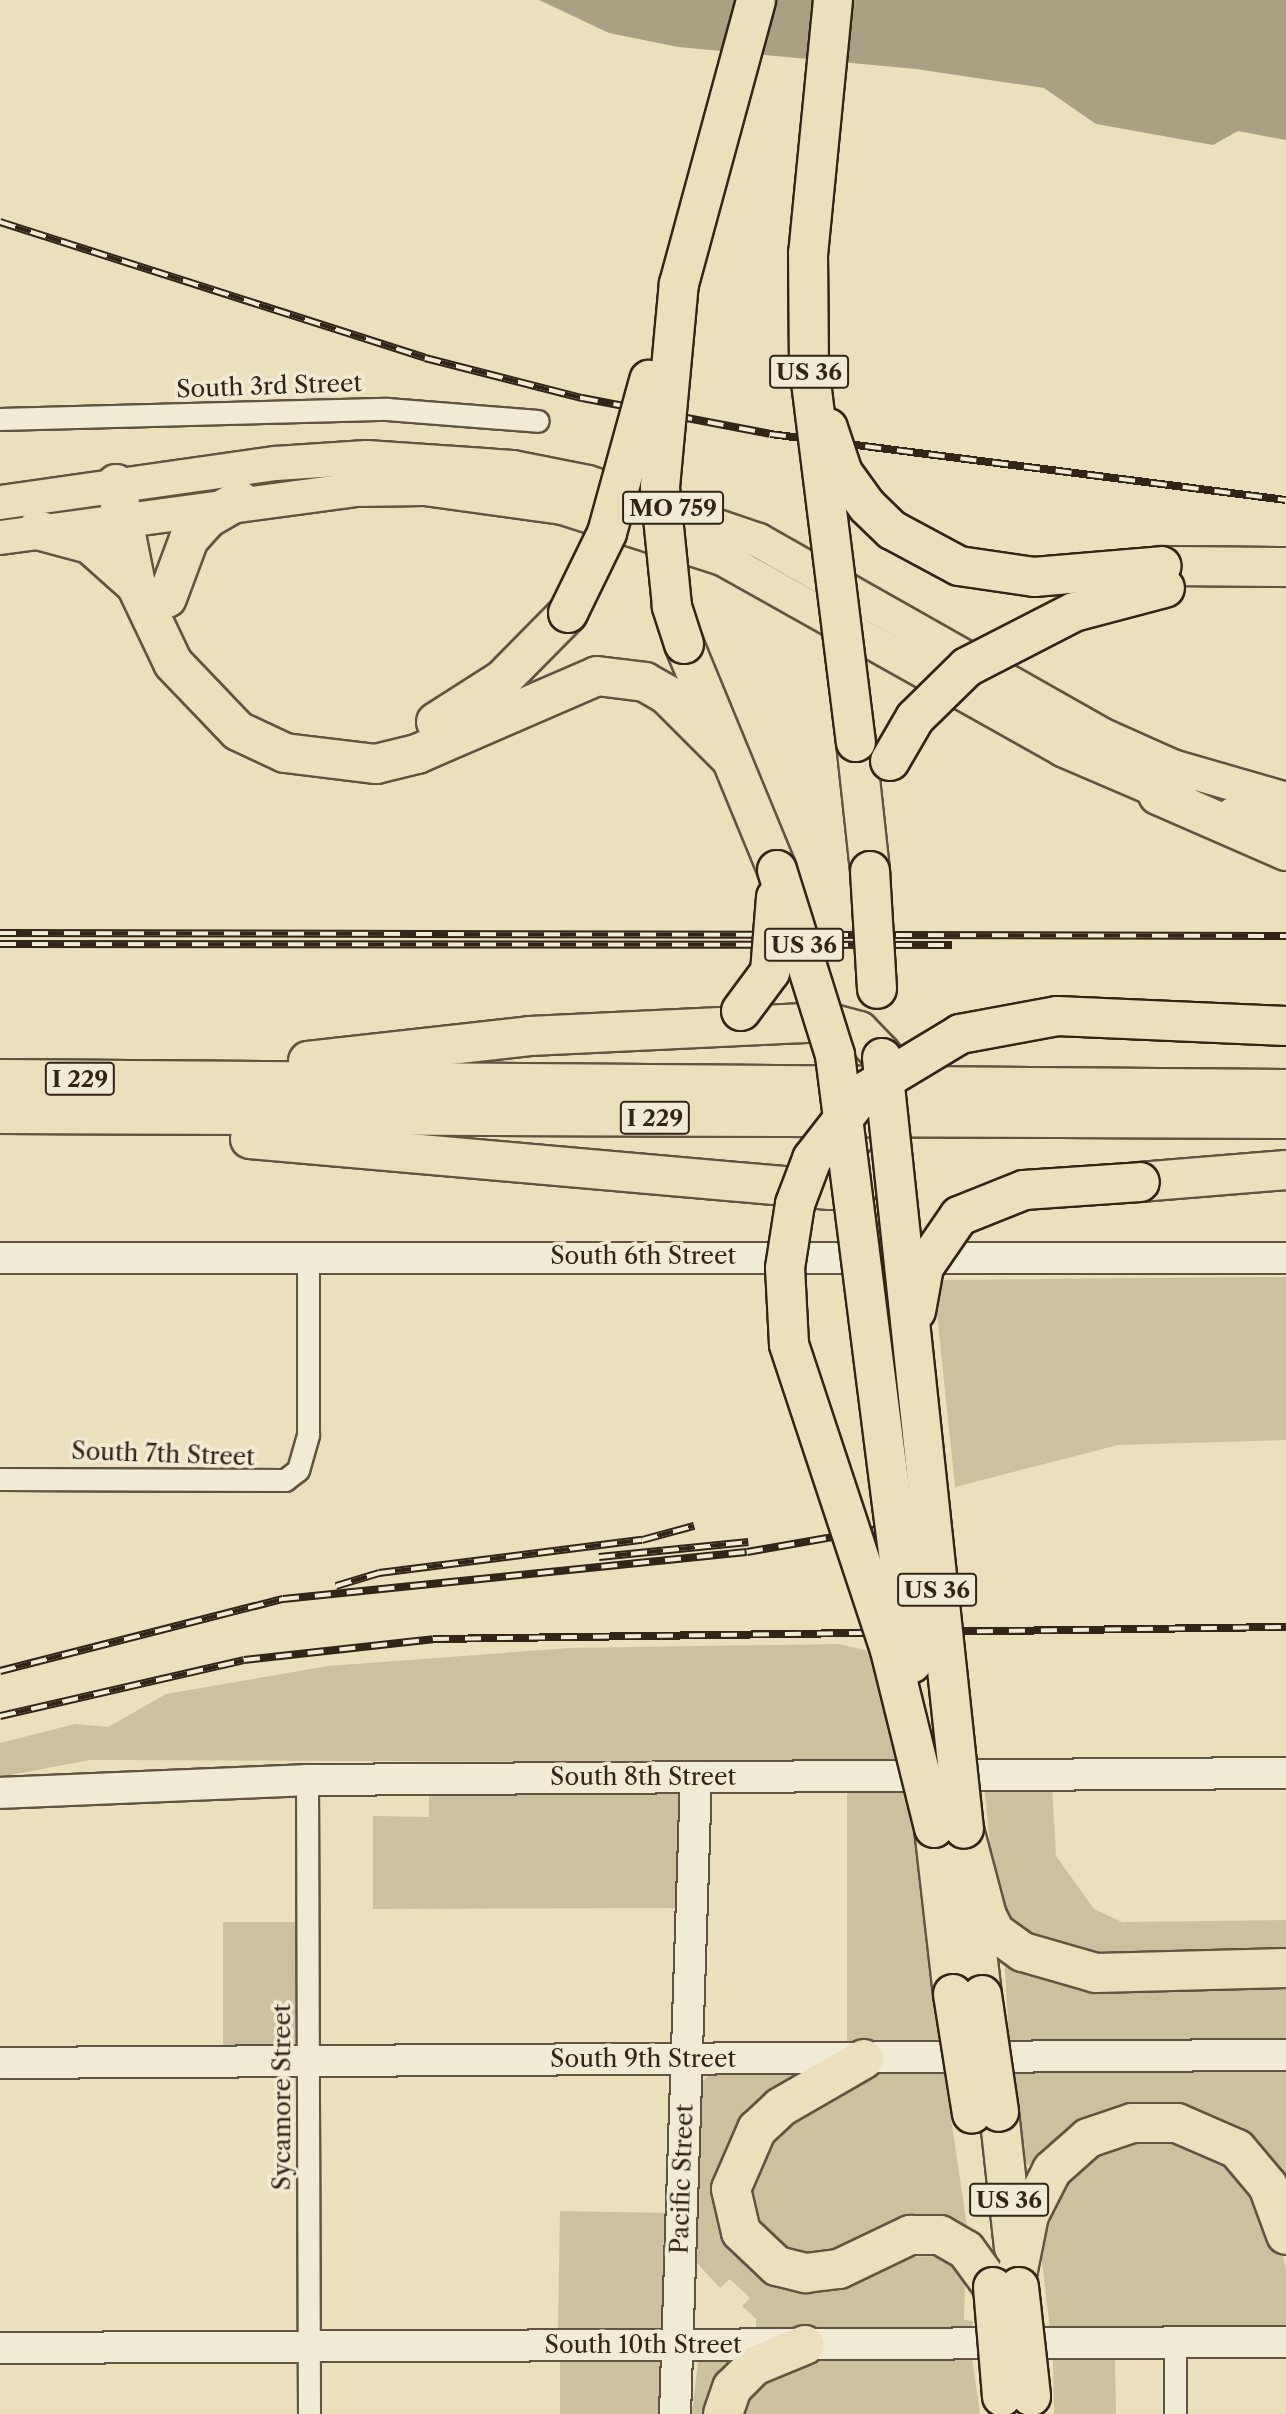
<!DOCTYPE html>
<html>
<head>
<meta charset="utf-8">
<style>
  body { margin:0 }
  #map { position:relative; width:1286px; height:2414px; overflow:hidden; background:#ebe0bb; font-family:"Libre Caslon Text",serif }
  div>[style] { position:absolute }
  .green>* { inset:0; background:#ccc09f; transform-origin:0 0 }
  .water>* { inset:0; background:#aca084 }
  .roads { filter:drop-shadow(2px 0 #615341) drop-shadow(-2px 0 #615341) drop-shadow(0 2px #615341) drop-shadow(0 -2px #615341) }
  .street>* { height:21px; margin:-10.5px; padding:0 10.5px; transform-origin:10.5px; border-radius:10.5px; background:#f2ebd3 }
  .secondary>* { height:30px; margin:-15px; padding:0 15px; transform-origin:15px; border-radius:15px; background:#f2ebd3 }
  .primary>* { height:33px; margin:-16.5px; padding:0 16.5px; transform-origin:16.5px; border-radius:16.5px; background:#ebe0bb }
  .highway>* { height:38px; margin:-19px; padding:0 19px; transform-origin:19px; border-radius:19px; background:#ebe0bb }
  .rail>* { height:8px; margin-top:-4px; transform-origin:0; background:repeating-linear-gradient(90deg,#f2ebd3 0 16px,#332418 0 32px); box-sizing:border-box; border-block:2px solid #332418 }
  .bridges { filter:drop-shadow(2px 0 #332418) drop-shadow(-2px 0 #332418) drop-shadow(0 2px #332418) drop-shadow(0 -2px #332418) }
  .highway-bridge>* { height:38px; margin:-19px; padding:0 19px; transform-origin:19px; border-radius:19px; background:#ebe0bb }
  span { translate:-50% -50%; white-space:nowrap; text-align:center; line-height:1.15; -webkit-text-stroke:7px #f2ebd3; paint-order:stroke }
  .shield-label span { padding:2px 5px; background:#f2ebd3; border:2px solid; border-radius:5px; -webkit-text-stroke-width:0 }
  .shield-label { font-size:23px; color:#332418; font-weight:700 }
  .street-label { font-size:24px; color:#332418 }
</style>
</head>
<body>
<div id="map">
  <div class="green">
    <div style="clip-path:polygon(1286px 1277px,1286px 1440px,1118px 1445px,955px 1487px,936px 1304px,941px 1280px)"></div>
    <div style="clip-path:polygon(839px 1644px,891px 1656px,906px 1763px,90px 1760px,0 1777px,0 1743px,75px 1724px,108px 1727px,166px 1694px,328px 1666px,570px 1648px)"></div>
    <div style="clip-path:polygon(984px 1784px,1052px 1785px,1056px 1856px,1094px 1909px,1122px 1922px,1286px 1920px,1286px 1961px,1115px 1958px,1014px 1932px,995px 1894px)"></div>
    <div style="clip-path:polygon(429px 1786px,677px 1786px,686px 1796px,683px 1908px,373px 1909px,373px 1816px,429px 1817px)"></div>
    <div style="clip-path:polygon(847px 1787px,909px 1788px,940px 2042px,847px 2042px)"></div>
    <div style="left:223px;top:1922px;width:76px;height:124px"></div>
    <div style="clip-path:polygon(1004px 1950px,1286px 1983px,1286px 2040px,1009px 2042px)"></div>
    <div style="clip-path:polygon(1013px 2070px,1286px 2070px,1286px 2200px,1186px 2116px,1027px 2165px,1020px 2149px)"></div>
    <div style="clip-path:polygon(714px 2071px,813px 2071px,730px 2156px,752px 2261px,941px 2256px,965px 2280px,964px 2320px,973px 2321px,972px 2329px,756px 2329px,756px 2319px,742px 2306px,750px 2298px,730px 2279px,720px 2288px,697px 2263px,702px 2082px)"></div>
    <div style="clip-path:polygon(891px 2071px,944px 2071px,969px 2240px,838px 2261px,765px 2247px,742px 2190px,765px 2132px,865px 2078px)"></div>
    <div style="clip-path:polygon(1129px 2135px,1214px 2145px,1274px 2218px,1286px 2269px,1286px 2328px,1050px 2329px,1039px 2237px,1075px 2164px)"></div>
    <div style="left:560px;top:2211px;width:109px;height:121px;rotate:1deg"></div>
    <div style="clip-path:polygon(972px 2357px,980px 2414px,736px 2414px,738px 2399px,802px 2359px)"></div>
    <div style="left:1115px;top:2357px;width:57px;height:62px;rotate:89deg"></div>
    <div style="clip-path:polygon(751px 2358px,718px 2414px,692px 2414px,698px 2362px)"></div>
    <div style="clip-path:polygon(657px 2360px,664px 2366px,664px 2414px,560px 2414px,560px 2361px)"></div>
  </div>
  <div class="water">
    <div style="clip-path:polygon(539px 0,1286px 0,1286px 140px,1238px 131px,1213px 145px,1096px 124px,1044px 88px,916px 69px,678px 47px,609px 33px)"></div>
  </div>
  <div class="roads">
    <div class="street">
      <div style="left:0;top:419px;width:387px;rotate:-1.5deg"></div>
      <div style="left:387px;top:409px;width:151px;rotate:4.5deg"></div>
      <div style="left:0;top:1479px;width:285px;rotate:0.2deg"></div>
      <div style="left:285px;top:1480px;width:16px;rotate:-38deg"></div>
      <div style="left:298px;top:1470px;width:37px;rotate:-74deg"></div>
      <div style="left:308px;top:1434px;width:176px;rotate:-90deg"></div>
      <div style="left:307px;top:1780px;width:634px;rotate:89.82deg"></div>
      <div style="left:1175px;top:2414px;width:72px;rotate:-90deg"></div>
    </div>
    <div class="secondary">
      <div style="left:0;top:1258px;width:1286px"></div>
      <div style="left:0;top:1793px;width:307px;rotate:-2.4deg"></div>
      <div style="left:307px;top:1780px;width:979px;rotate:-0.41deg"></div>
      <div style="left:0;top:2063px;width:1286px;rotate:-0.36deg"></div>
      <div style="left:0;top:2348px;width:1286px;rotate:-0.27deg"></div>
      <div style="left:675px;top:2414px;width:637px;rotate:-88.11deg"></div>
    </div>
    <div class="primary">
      <div style="left:0;top:502px;width:278px;rotate:-8.1deg"></div>
      <div style="left:275px;top:463px;width:91px;rotate:-3.8deg"></div>
      <div style="left:366px;top:457px;width:146px;rotate:3.9deg"></div>
      <div style="left:512px;top:467px;width:77px;rotate:11.2deg"></div>
      <div style="left:588px;top:482px;width:180px;rotate:18.8deg"></div>
      <div style="left:758px;top:540px;width:399px;rotate:29.5deg"></div>
      <div style="left:1105px;top:736px;width:73px;rotate:24.1deg"></div>
      <div style="left:1172px;top:766px;width:119px;rotate:16.1deg"></div>
      <div style="left:0;top:537px;width:356px;rotate:-7.7deg"></div>
      <div style="left:353px;top:489px;width:71px;rotate:-0.8deg"></div>
      <div style="left:424px;top:488px;width:139px;rotate:7.8deg"></div>
      <div style="left:562px;top:507px;width:168px;rotate:17.7deg"></div>
      <div style="left:722px;top:558px;width:390px;rotate:29.3deg"></div>
      <div style="left:1062px;top:749px;width:132px;rotate:23.3deg"></div>
      <div style="left:1232px;top:814px;width:56px;rotate:13.5deg"></div>
    </div>
    <div class="highway">
      <div style="left:116px;top:484px;width:103px;rotate:78.8deg"></div>
      <div style="left:136px;top:585px;width:86px;rotate:64.6deg"></div>
      <div style="left:173px;top:663px;width:94px;rotate:46.3deg"></div>
      <div style="left:238px;top:731px;width:52px;rotate:25.1deg"></div>
      <div style="left:285px;top:753px;width:92px;rotate:6.9deg"></div>
      <div style="left:376px;top:764px;width:42px;rotate:-13.7deg"></div>
      <div style="left:417px;top:754px;width:196px;rotate:-23.4deg"></div>
      <div style="left:597px;top:676px;width:48px;rotate:7.1deg"></div>
      <div style="left:645px;top:682px;width:24px;rotate:30deg"></div>
      <div style="left:666px;top:694px;width:89px;rotate:45deg"></div>
      <div style="left:37px;top:530px;width:55px;rotate:14.8deg"></div>
      <div style="left:90px;top:544px;width:62px;rotate:41.7deg"></div>
      <div style="left:1162px;top:566px;width:124px;rotate:0.5deg"></div>
      <div style="left:167px;top:598px;width:63px;rotate:-69.6deg"></div>
      <div style="left:189px;top:539px;width:28px;rotate:-48deg"></div>
      <div style="left:208px;top:518px;width:36px;rotate:-30deg"></div>
      <div style="left:684px;top:644px;width:244px;rotate:67.6deg"></div>
      <div style="left:436px;top:722px;width:78px;rotate:-32.5deg"></div>
      <div style="left:502px;top:680px;width:94px;rotate:-45.4deg"></div>
      <div style="left:856px;top:742px;width:130px;rotate:83.8deg"></div>
      <div style="left:1158px;top:795px;width:140px;rotate:23.6deg"></div>
      <div style="left:308px;top:1061px;width:223px;rotate:-6.4deg"></div>
      <div style="left:530px;top:1036px;width:296px;rotate:-2.7deg"></div>
      <div style="left:826px;top:1022px;width:34px;rotate:15deg"></div>
      <div style="left:859px;top:1031px;width:33px;rotate:46deg"></div>
      <div style="left:0;top:1079px;width:1286px;rotate:0.45deg"></div>
      <div style="left:0;top:1114px;width:1286px;rotate:0.22deg"></div>
      <div style="left:250px;top:1139px;width:582px;rotate:5.03deg"></div>
      <div style="left:830px;top:1190px;width:23px"></div>
      <div style="left:853px;top:1190px;width:47px;rotate:-38.1deg"></div>
      <div style="left:1140px;top:1182px;width:146px;rotate:-4.7deg"></div>
      <div style="left:934px;top:1828px;width:167px;rotate:83.5deg"></div>
      <div style="left:964px;top:1829px;width:90px;rotate:75.2deg"></div>
      <div style="left:987px;top:1916px;width:18px;rotate:63deg"></div>
      <div style="left:995px;top:1932px;width:34px;rotate:36deg"></div>
      <div style="left:1023px;top:1952px;width:76px;rotate:16deg"></div>
      <div style="left:1096px;top:1973px;width:190px;rotate:-1.5deg"></div>
      <div style="left:971px;top:1900px;width:96px;rotate:83.4deg"></div>
      <div style="left:864px;top:2059px;width:96px;rotate:150deg"></div>
      <div style="left:781px;top:2107px;width:33px;rotate:137deg"></div>
      <div style="left:757px;top:2129px;width:65px;rotate:113.4deg"></div>
      <div style="left:731px;top:2189px;width:44px;rotate:76.9deg"></div>
      <div style="left:741px;top:2232px;width:50px;rotate:43.4deg"></div>
      <div style="left:777px;top:2266px;width:30px;rotate:14deg"></div>
      <div style="left:806px;top:2273px;width:33px;rotate:-7deg"></div>
      <div style="left:839px;top:2269px;width:79px;rotate:-25.6deg"></div>
      <div style="left:910px;top:2235px;width:30px"></div>
      <div style="left:940px;top:2235px;width:30px;rotate:30deg"></div>
      <div style="left:966px;top:2250px;width:46px;rotate:53.9deg"></div>
      <div style="left:999px;top:2112px;width:136px;rotate:83.7deg"></div>
      <div style="left:1017px;top:2275px;width:61px;rotate:-78.7deg"></div>
      <div style="left:1029px;top:2215px;width:51px;rotate:-62.9deg"></div>
      <div style="left:1052px;top:2170px;width:48px;rotate:-41.6deg"></div>
      <div style="left:1088px;top:2138px;width:46px;rotate:-18.8deg"></div>
      <div style="left:1132px;top:2123px;width:45px"></div>
      <div style="left:1177px;top:2123px;width:65px;rotate:23.4deg"></div>
      <div style="left:1237px;top:2149px;width:48px;rotate:50deg"></div>
      <div style="left:1268px;top:2186px;width:52px;rotate:69.8deg"></div>
      <div style="left:723px;top:2414px;width:28px;rotate:-71deg"></div>
      <div style="left:732px;top:2388px;width:31px;rotate:-45deg"></div>
      <div style="left:754px;top:2366px;width:55px;rotate:-22.4deg"></div>
    </div>
  </div>
  <div class="rail">
    <div style="left:0;top:222px;width:446px;rotate:17.7deg"></div>
    <div style="left:425px;top:358px;width:162px;rotate:14.3deg"></div>
    <div style="left:582px;top:398px;width:191px;rotate:10.8deg"></div>
    <div style="left:770px;top:434px;width:520px;rotate:7.29deg"></div>
    <div style="left:0;top:933px;width:1286px;rotate:0.13deg"></div>
    <div style="left:0;top:944px;width:952px;rotate:0.06deg"></div>
    <div style="left:599px;top:1557px;width:150px;rotate:-5.7deg"></div>
    <div style="left:336px;top:1586px;width:45px;rotate:-16.8deg"></div>
    <div style="left:379px;top:1573px;width:265px;rotate:-7.2deg"></div>
    <div style="left:642px;top:1540px;width:54px;rotate:-15.1deg"></div>
    <div style="left:0;top:1671px;width:292px;rotate:-14.3deg"></div>
    <div style="left:283px;top:1599px;width:466px;rotate:-5.8deg"></div>
    <div style="left:747px;top:1552px;width:140px;rotate:-9.9deg"></div>
    <div style="left:0;top:1716px;width:250px;rotate:-12.9deg"></div>
    <div style="left:244px;top:1660px;width:190px;rotate:-6.3deg"></div>
    <div style="left:433px;top:1639px;width:853px;rotate:-0.81deg"></div>
  </div>
  <div class="bridges">
    <div class="highway-bridge">
      <div style="left:833px;top:0;width:254px;rotate:95.6deg"></div>
      <div style="left:808px;top:253px;width:113px;rotate:89.5deg"></div>
      <div style="left:809px;top:366px;width:379px;rotate:82.9deg"></div>
      <div style="left:828px;top:428px;width:47px;rotate:71.6deg"></div>
      <div style="left:843px;top:473px;width:41px;rotate:54deg"></div>
      <div style="left:867px;top:506px;width:35px;rotate:44deg"></div>
      <div style="left:892px;top:530px;width:76px;rotate:28.2deg"></div>
      <div style="left:959px;top:566px;width:76px;rotate:8.3deg"></div>
      <div style="left:1034px;top:577px;width:128px;rotate:-4.9deg"></div>
      <div style="left:568px;top:613px;width:89px;rotate:-64deg"></div>
      <div style="left:607px;top:533px;width:159px;rotate:-74.6deg"></div>
      <div style="left:684px;top:644px;width:40px;rotate:-108deg"></div>
      <div style="left:672px;top:606px;width:120px;rotate:-95.8deg"></div>
      <div style="left:660px;top:487px;width:204px;rotate:-84.7deg"></div>
      <div style="left:679px;top:284px;width:294px;rotate:-74.8deg"></div>
      <div style="left:890px;top:761px;width:50px;rotate:-59.8deg"></div>
      <div style="left:915px;top:718px;width:73px;rotate:-44.4deg"></div>
      <div style="left:967px;top:667px;width:120px;rotate:-27.2deg"></div>
      <div style="left:1074px;top:612px;width:94px;rotate:-14.8deg"></div>
      <div style="left:777px;top:870px;width:194px;rotate:72.6deg"></div>
      <div style="left:835px;top:1055px;width:613px;rotate:82.78deg"></div>
      <div style="left:870px;top:871px;width:118px;rotate:86.6deg"></div>
      <div style="left:741px;top:1011px;width:49px;rotate:-53.4deg"></div>
      <div style="left:770px;top:972px;width:75px;rotate:-85.4deg"></div>
      <div style="left:882px;top:1058px;width:775px;rotate:83.93deg"></div>
      <div style="left:916px;top:1311px;width:45px;rotate:-79.7deg"></div>
      <div style="left:924px;top:1267px;width:62px;rotate:-55.5deg"></div>
      <div style="left:959px;top:1216px;width:70px;rotate:-21.8deg"></div>
      <div style="left:1024px;top:1190px;width:116px;rotate:-3.9deg"></div>
      <div style="left:934px;top:1828px;width:183px;rotate:-103.9deg"></div>
      <div style="left:890px;top:1650px;width:322px;rotate:-108.3deg"></div>
      <div style="left:789px;top:1344px;width:76px;rotate:-93deg"></div>
      <div style="left:785px;top:1268px;width:65px;rotate:-81.1deg"></div>
      <div style="left:795px;top:1204px;width:48px;rotate:-69.3deg"></div>
      <div style="left:812px;top:1159px;width:85px;rotate:-52.2deg"></div>
      <div style="left:864px;top:1092px;width:112px;rotate:-31.1deg"></div>
      <div style="left:960px;top:1034px;width:99px;rotate:-10.5deg"></div>
      <div style="left:1057px;top:1016px;width:229px;rotate:2.5deg"></div>
      <div style="left:953px;top:1994px;width:121px;rotate:81deg"></div>
      <div style="left:982px;top:1995px;width:118px;rotate:81.7deg"></div>
      <div style="left:993px;top:2287px;width:110px;rotate:85.3deg"></div>
      <div style="left:1019px;top:2287px;width:110px;rotate:83.7deg"></div>
    </div>
  </div>
  <div class="shield-label">
    <span style="left:809px;top:372px">US 36</span>
    <span style="left:673px;top:508px">MO 759</span>
    <span style="left:804px;top:945px">US 36</span>
    <span style="left:80px;top:1079px">I 229</span>
    <span style="left:655px;top:1118px">I 229</span>
    <span style="left:937px;top:1590px">US 36</span>
    <span style="left:1009px;top:2200px">US 36</span>
  </div>
  <div class="street-label">
    <span style="left:269px;top:386px;rotate:-2deg">South 3rd Street</span>
    <span style="left:643px;top:1256px">South 6th Street</span>
    <span style="left:163px;top:1454px;rotate:2deg">South 7th Street</span>
    <span style="left:643px;top:1777px">South 8th Street</span>
    <span style="left:643px;top:2059px">South 9th Street</span>
    <span style="left:282px;top:2097px;rotate:-90deg">Sycamore Street</span>
    <span style="left:682px;top:2179px;rotate:-88deg">Pacific Street</span>
    <span style="left:643px;top:2345px">South 10th Street</span>
  </div>
</div>
</body>
</html>
